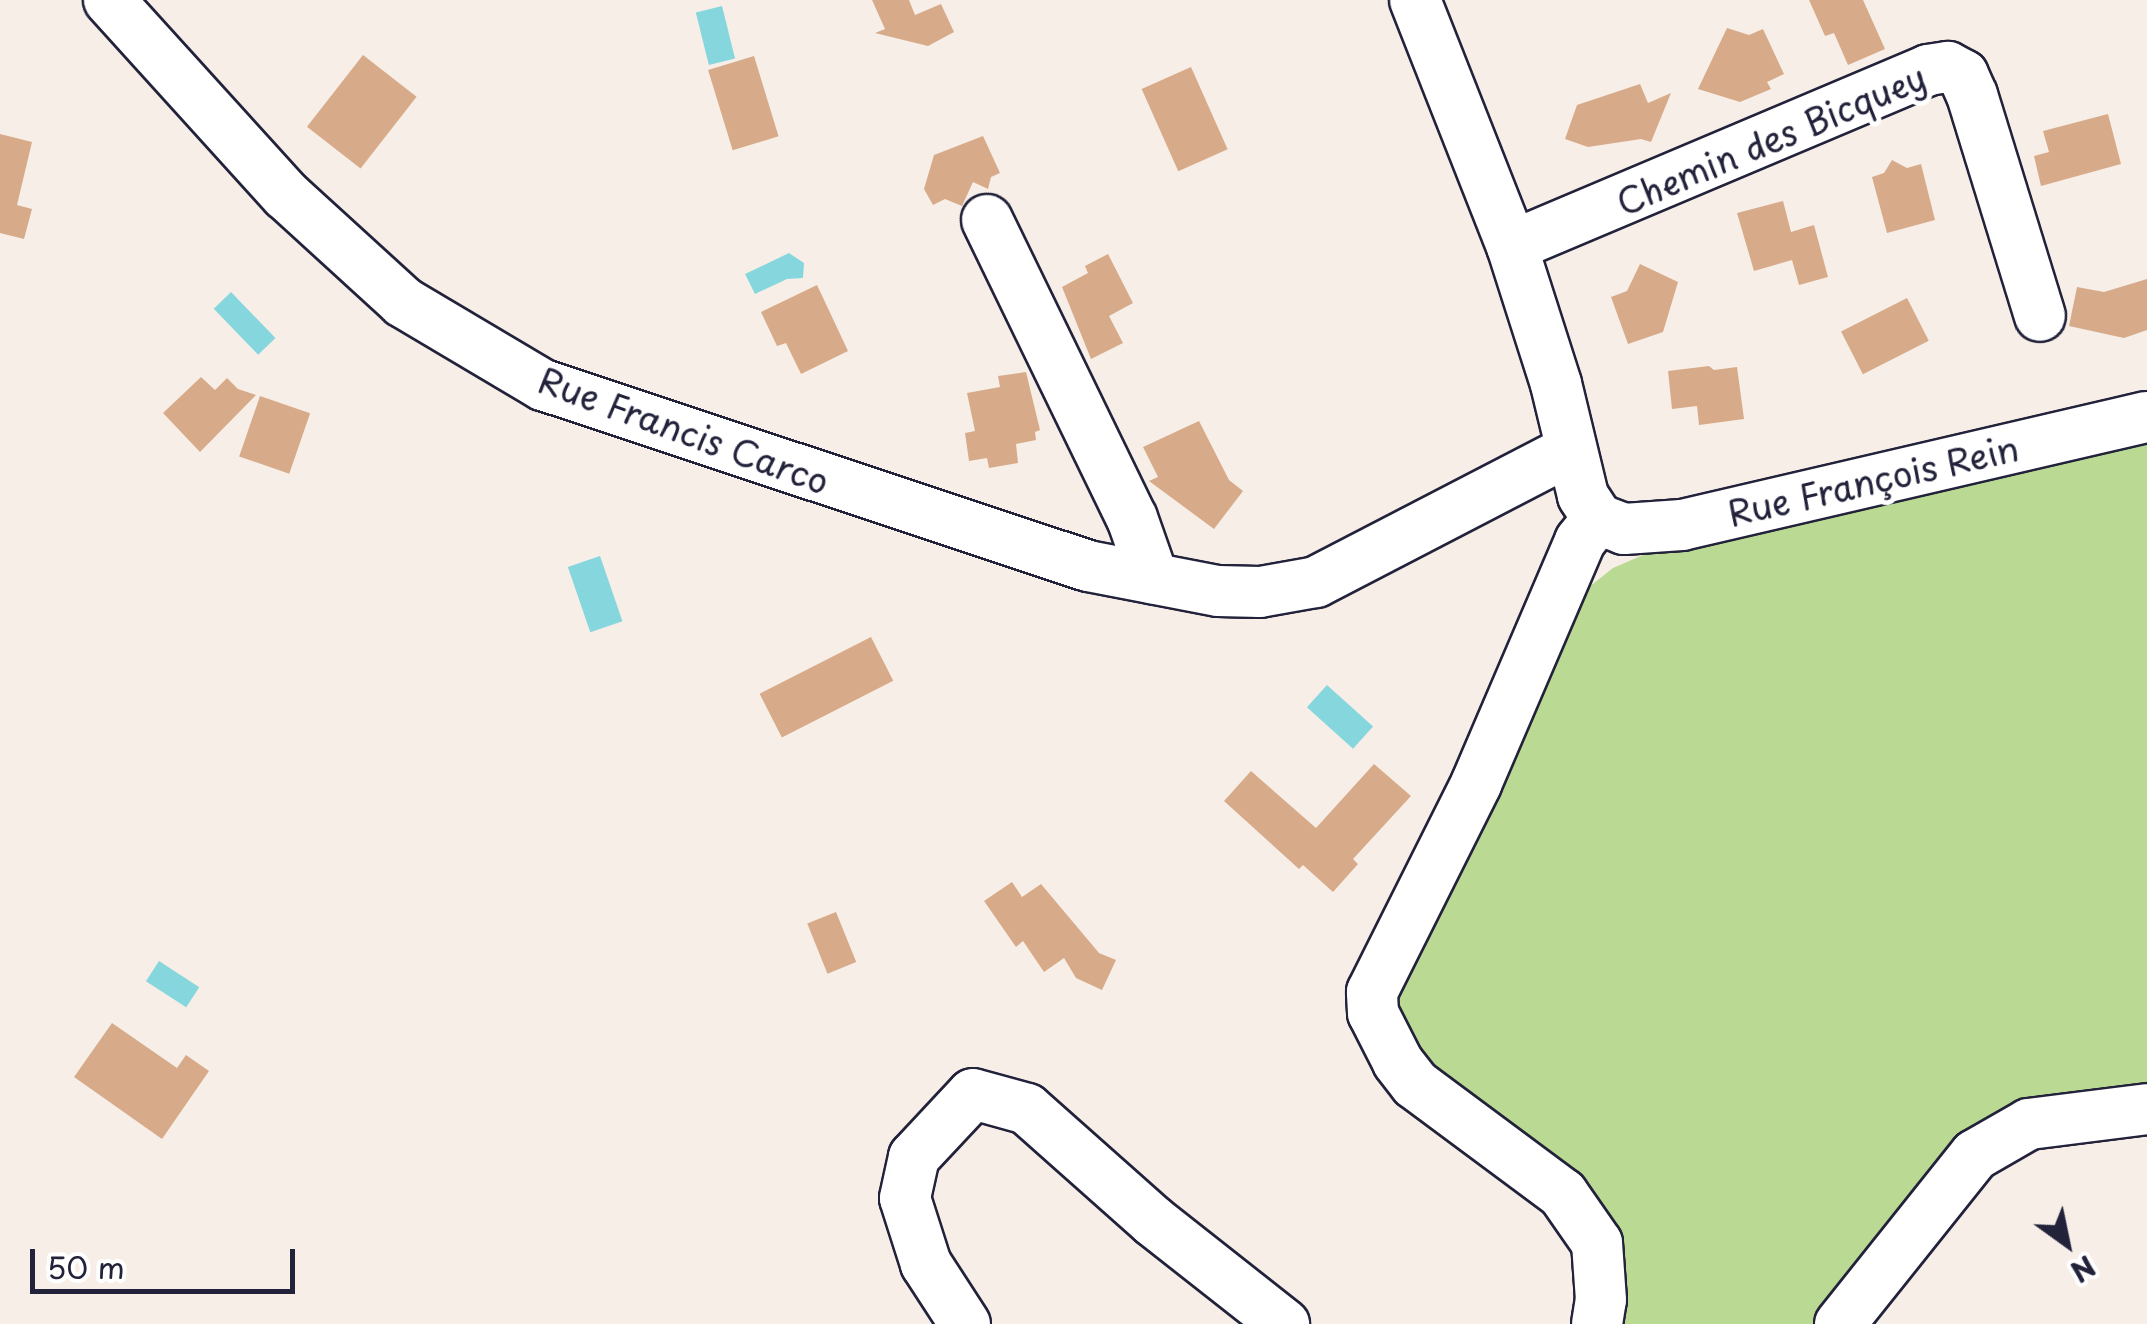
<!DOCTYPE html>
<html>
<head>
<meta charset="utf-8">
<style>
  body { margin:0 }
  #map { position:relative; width:2147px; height:1324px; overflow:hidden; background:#f7eee7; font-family:"Playpen Sans",sans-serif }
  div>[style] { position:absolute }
  .green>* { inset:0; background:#bada93 }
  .water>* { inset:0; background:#85d7dd; transform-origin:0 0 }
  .building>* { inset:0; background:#d7ab89; transform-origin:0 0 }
  .roads { filter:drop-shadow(2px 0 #22223b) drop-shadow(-2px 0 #22223b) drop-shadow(0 2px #22223b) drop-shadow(0 -2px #22223b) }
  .minor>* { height:50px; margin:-25px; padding:0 25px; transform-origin:25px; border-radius:25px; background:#fff }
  span { translate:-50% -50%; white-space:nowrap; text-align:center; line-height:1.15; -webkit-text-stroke:10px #fff; paint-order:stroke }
  .street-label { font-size:35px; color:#22223b }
  .north { position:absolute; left:2017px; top:1194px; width:100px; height:100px; -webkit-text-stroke:8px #fff; paint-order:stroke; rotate:147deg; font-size:28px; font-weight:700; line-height:40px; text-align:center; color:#22223b }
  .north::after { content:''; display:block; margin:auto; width:35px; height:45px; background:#22223b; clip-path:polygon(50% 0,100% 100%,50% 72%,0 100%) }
  .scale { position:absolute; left:30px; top:1249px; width:265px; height:45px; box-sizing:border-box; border:5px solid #22223b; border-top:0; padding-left:12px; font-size:30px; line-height:35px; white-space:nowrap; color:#22223b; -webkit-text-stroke:8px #fff; paint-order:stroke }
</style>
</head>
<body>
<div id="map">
  <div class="green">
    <div style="clip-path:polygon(2147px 426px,2147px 1094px,2029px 1127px,1853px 1324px,1606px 1324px,1607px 1244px,1453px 1102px,1389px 1001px,1570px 602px,1613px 568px,1643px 555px)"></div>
  </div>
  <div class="water">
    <div style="left:722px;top:6px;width:54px;height:27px;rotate:76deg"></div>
    <div style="clip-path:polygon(789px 253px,804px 263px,803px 278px,787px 279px,755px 294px,745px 274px)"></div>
    <div style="left:231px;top:292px;width:64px;height:24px;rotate:46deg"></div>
    <div style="left:600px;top:556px;width:69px;height:34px;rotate:71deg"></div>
    <div style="left:1327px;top:685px;width:62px;height:30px;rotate:42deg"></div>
    <div style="left:159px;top:961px;width:48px;height:24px;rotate:33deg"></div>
  </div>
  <div class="building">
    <div style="clip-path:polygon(872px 0,909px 0,915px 15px,941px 4px,954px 32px,928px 46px,875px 33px,885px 29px)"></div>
    <div style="clip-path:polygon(1809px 0,1863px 0,1885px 49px,1848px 65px,1834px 33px,1825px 36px)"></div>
    <div style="clip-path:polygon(1727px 28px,1749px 35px,1763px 29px,1784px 74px,1767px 82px,1771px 89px,1740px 102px,1698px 89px)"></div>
    <div style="left:363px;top:55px;width:68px;height:91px;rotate:38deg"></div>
    <div style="left:754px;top:56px;width:84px;height:48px;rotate:73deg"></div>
    <div style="left:1191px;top:67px;width:90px;height:54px;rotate:66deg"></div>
    <div style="clip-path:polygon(1640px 84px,1648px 103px,1671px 93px,1651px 142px,1641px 139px,1588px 147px,1565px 139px,1577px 105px)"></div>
    <div style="clip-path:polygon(2108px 114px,2121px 164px,2041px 186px,2034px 156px,2049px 152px,2043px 131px)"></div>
    <div style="clip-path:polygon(0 134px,32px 142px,17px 205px,32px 209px,24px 239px,0 233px)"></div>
    <div style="clip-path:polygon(983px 136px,1000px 173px,991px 177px,988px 189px,973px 182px,962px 206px,945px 199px,933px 205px,924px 189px,934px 155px)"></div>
    <div style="clip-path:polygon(1892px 160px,1907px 168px,1921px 164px,1935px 220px,1887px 233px,1872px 177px,1884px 173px)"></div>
    <div style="clip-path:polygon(1783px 201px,1791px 232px,1814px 225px,1828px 277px,1799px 285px,1792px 260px,1754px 271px,1737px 213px)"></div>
    <div style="clip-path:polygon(1108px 254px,1133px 303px,1109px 316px,1123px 343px,1091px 359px,1062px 287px,1088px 273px,1085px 266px)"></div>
    <div style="clip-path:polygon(1640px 264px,1678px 282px,1663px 332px,1628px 344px,1611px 297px,1627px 291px)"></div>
    <div style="clip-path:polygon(2147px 279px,2147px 330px,2124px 338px,2069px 326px,2077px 287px,2104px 292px)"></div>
    <div style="clip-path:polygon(817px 285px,848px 351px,801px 374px,786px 343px,777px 346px,761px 312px)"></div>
    <div style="left:1907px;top:298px;width:48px;height:74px;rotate:63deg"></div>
    <div style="clip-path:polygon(1709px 366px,1714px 370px,1737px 367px,1744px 419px,1699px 425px,1697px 406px,1672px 409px,1668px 371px)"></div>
    <div style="clip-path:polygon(1026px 372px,1040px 430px,1035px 432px,1036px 440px,1016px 444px,1018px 463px,989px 468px,987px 458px,969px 461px,965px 433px,975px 431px,967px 393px,1000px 387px,998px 376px)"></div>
    <div style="clip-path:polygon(201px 377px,215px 390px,227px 378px,238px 389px,256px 395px,200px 452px,163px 413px)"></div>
    <div style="left:260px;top:396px;width:53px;height:64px;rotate:19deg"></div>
    <div style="clip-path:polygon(1199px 421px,1229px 480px,1243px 491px,1214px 529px,1149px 481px,1158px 477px,1143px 447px)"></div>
    <div style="left:871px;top:637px;width:49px;height:125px;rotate:63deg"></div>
    <div style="clip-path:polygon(1374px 764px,1411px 796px,1353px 859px,1358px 864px,1333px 892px,1303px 865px,1299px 869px,1224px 801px,1251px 771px,1316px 828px)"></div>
    <div style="clip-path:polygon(1012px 882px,1022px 897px,1041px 884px,1099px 953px,1116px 960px,1102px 990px,1076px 978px,1064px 958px,1044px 972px,1023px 941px,1016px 947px,984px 901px)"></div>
    <div style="left:836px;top:912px;width:54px;height:31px;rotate:68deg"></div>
    <div style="clip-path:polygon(112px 1023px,177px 1068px,186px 1055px,209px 1071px,162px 1139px,74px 1077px)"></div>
  </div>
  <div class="roads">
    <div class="minor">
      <div style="left:109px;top:0;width:263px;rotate:47.8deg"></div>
      <div style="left:286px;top:195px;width:159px;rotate:42.4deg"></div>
      <div style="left:403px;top:302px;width:163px;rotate:30.7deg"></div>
      <div style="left:543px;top:385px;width:574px;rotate:18.37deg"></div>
      <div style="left:1088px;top:566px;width:132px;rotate:10.9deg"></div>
      <div style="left:1218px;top:591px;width:42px;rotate:1.4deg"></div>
      <div style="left:1260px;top:592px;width:57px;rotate:-10.1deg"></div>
      <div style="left:1316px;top:582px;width:287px;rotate:-27.4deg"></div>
      <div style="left:1415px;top:0;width:264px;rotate:68.5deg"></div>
      <div style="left:1512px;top:246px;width:145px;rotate:72.3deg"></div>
      <div style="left:1556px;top:384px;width:115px;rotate:76.4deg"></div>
      <div style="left:1583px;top:496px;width:27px;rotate:57deg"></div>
      <div style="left:987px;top:220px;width:331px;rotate:64.1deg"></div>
      <div style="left:1132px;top:518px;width:64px;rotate:70.7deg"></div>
      <div style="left:1512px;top:246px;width:452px;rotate:-22.9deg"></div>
      <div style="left:1928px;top:70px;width:20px;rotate:-9deg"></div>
      <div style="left:1948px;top:67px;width:17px;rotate:28deg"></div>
      <div style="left:1963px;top:75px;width:22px;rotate:66deg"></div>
      <div style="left:1972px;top:95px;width:231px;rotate:72.9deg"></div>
      <div style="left:1598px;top:519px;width:28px;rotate:21deg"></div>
      <div style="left:1624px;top:529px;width:58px;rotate:-3.9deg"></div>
      <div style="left:1682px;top:525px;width:477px;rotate:-13.1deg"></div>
      <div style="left:965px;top:1324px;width:72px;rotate:-123deg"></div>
      <div style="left:926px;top:1264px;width:69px;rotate:-107.7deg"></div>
      <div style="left:905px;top:1198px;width:42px;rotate:-77.6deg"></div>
      <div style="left:914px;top:1157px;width:86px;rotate:-46.9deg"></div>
      <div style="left:973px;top:1094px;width:56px;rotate:15.5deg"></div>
      <div style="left:1027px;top:1109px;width:169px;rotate:41.6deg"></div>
      <div style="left:1153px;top:1221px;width:167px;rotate:38.2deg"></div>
      <div style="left:1597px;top:1324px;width:24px;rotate:-81deg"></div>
      <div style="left:1601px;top:1300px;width:57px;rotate:-94deg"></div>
      <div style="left:1597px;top:1243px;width:60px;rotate:-124.8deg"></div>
      <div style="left:1563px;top:1194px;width:184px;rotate:-143.4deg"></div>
      <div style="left:1415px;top:1084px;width:28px;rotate:-128deg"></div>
      <div style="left:1398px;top:1062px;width:55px;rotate:-117deg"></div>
      <div style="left:1373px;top:1013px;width:21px;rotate:-93deg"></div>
      <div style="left:1372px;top:992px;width:233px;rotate:-63.4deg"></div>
      <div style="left:1476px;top:784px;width:264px;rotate:-66.8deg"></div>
      <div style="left:1580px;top:541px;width:28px;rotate:-51deg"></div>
      <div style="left:1840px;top:1324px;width:216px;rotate:-51.4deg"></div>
      <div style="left:1975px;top:1155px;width:62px;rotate:-29.9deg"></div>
      <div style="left:2029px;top:1124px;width:119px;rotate:-7.2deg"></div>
    </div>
  </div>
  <div class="street-label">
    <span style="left:1771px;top:139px;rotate:-23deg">Chemin des Bicquey</span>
    <span style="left:684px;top:430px;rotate:20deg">Rue Francis Carco</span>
    <span style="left:1873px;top:480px;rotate:-13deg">Rue François Rein</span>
  </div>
  <div class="north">N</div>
  <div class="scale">50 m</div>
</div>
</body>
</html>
